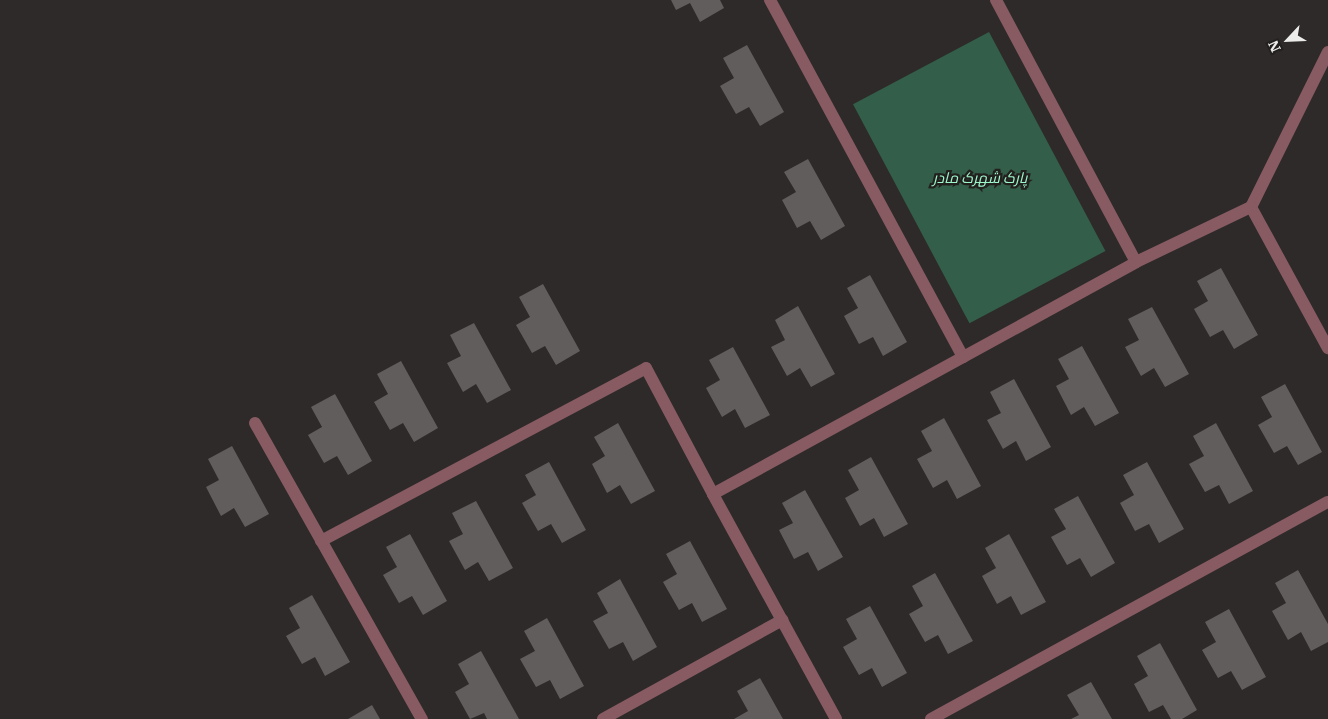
<!DOCTYPE html>
<html>
<head>
<meta charset="utf-8">
<style>
  body { margin:0 }
  #map { position:relative; width:1328px; height:719px; overflow:hidden; background:#2d2a29; font-family:"IBM Plex Serif",Cairo,serif }
  div>[style] { position:absolute }
  .green>* { inset:0; background:#335f4a; transform-origin:0 0 }
  .building>* { inset:0; background:#605d5c }
  .street>* { height:12px; margin:-6px; padding:0 6px; transform-origin:6px; border-radius:6px; background:#885a62 }
  span { translate:-50% -50%; white-space:nowrap; text-align:center; line-height:1.15; -webkit-text-stroke:4.5px #23211f; paint-order:stroke }
  .park-label { font-size:15px; color:#9df9cc; font-style:italic }
  .north { position:absolute; left:1263px; top:15px; width:50px; height:50px; -webkit-text-stroke:4px #23211f; paint-order:stroke; rotate:245deg; font-size:14px; font-weight:700; line-height:20px; text-align:center; color:#edeceb }
  .north::after { content:''; display:block; margin:auto; width:18px; height:22px; background:#edeceb; clip-path:polygon(50% 0,100% 100%,50% 72%,0 100%) }
</style>
</head>
<body>
<div id="map">
  <div class="green">
    <div style="left:989px;top:32px;width:248px;height:154px;rotate:62deg"></div>
  </div>
  <div class="building">
    <div style="clip-path:polygon(671px 0,720px 0,724px 8px,700px 22px,690px 3px,676px 10px)"></div>
    <div style="clip-path:polygon(747px 45px,784px 112px,760px 126px,749px 107px,736px 114px,720px 86px,734px 78px,723px 58px)"></div>
    <div style="clip-path:polygon(808px 159px,845px 226px,821px 240px,810px 221px,797px 228px,782px 200px,796px 192px,784px 172px)"></div>
    <div style="clip-path:polygon(1221px 268px,1258px 335px,1234px 349px,1223px 330px,1210px 337px,1194px 309px,1208px 301px,1197px 281px)"></div>
    <div style="clip-path:polygon(870px 275px,907px 342px,883px 356px,873px 337px,859px 344px,844px 316px,858px 308px,847px 288px)"></div>
    <div style="clip-path:polygon(543px 284px,580px 351px,556px 365px,545px 346px,532px 353px,516px 325px,530px 317px,519px 297px)"></div>
    <div style="clip-path:polygon(798px 306px,835px 374px,811px 387px,800px 368px,787px 376px,771px 347px,785px 340px,775px 320px)"></div>
    <div style="clip-path:polygon(1152px 307px,1189px 374px,1165px 387px,1154px 368px,1141px 376px,1125px 347px,1139px 340px,1128px 319px)"></div>
    <div style="clip-path:polygon(474px 323px,511px 390px,487px 403px,476px 384px,463px 392px,447px 363px,461px 356px,450px 335px)"></div>
    <div style="clip-path:polygon(1082px 346px,1119px 413px,1095px 426px,1084px 407px,1071px 415px,1056px 386px,1069px 379px,1058px 359px)"></div>
    <div style="clip-path:polygon(733px 347px,770px 415px,745px 428px,735px 409px,722px 417px,706px 388px,720px 380px,709px 360px)"></div>
    <div style="clip-path:polygon(401px 361px,438px 428px,414px 442px,403px 423px,390px 430px,374px 402px,388px 394px,377px 374px)"></div>
    <div style="clip-path:polygon(1014px 379px,1051px 447px,1026px 461px,1016px 441px,1003px 449px,987px 420px,1001px 413px,990px 392px)"></div>
    <div style="clip-path:polygon(1285px 384px,1322px 452px,1298px 465px,1287px 446px,1274px 453px,1258px 425px,1272px 417px,1261px 397px)"></div>
    <div style="clip-path:polygon(335px 394px,372px 461px,348px 475px,337px 456px,324px 463px,308px 435px,322px 427px,311px 407px)"></div>
    <div style="clip-path:polygon(944px 418px,981px 486px,957px 499px,947px 480px,933px 488px,917px 459px,932px 451px,921px 431px)"></div>
    <div style="clip-path:polygon(618px 423px,655px 491px,631px 504px,620px 485px,607px 493px,592px 464px,605px 456px,594px 437px)"></div>
    <div style="clip-path:polygon(1216px 423px,1253px 491px,1229px 504px,1219px 485px,1205px 492px,1189px 464px,1204px 456px,1193px 436px)"></div>
    <div style="clip-path:polygon(232px 446px,269px 514px,245px 527px,234px 508px,221px 516px,206px 487px,219px 480px,208px 459px)"></div>
    <div style="clip-path:polygon(871px 457px,908px 524px,884px 537px,874px 518px,860px 526px,845px 498px,859px 490px,848px 470px)"></div>
    <div style="clip-path:polygon(549px 462px,586px 530px,562px 543px,551px 524px,538px 531px,522px 503px,536px 495px,525px 475px)"></div>
    <div style="clip-path:polygon(1147px 462px,1184px 529px,1159px 543px,1149px 524px,1135px 531px,1120px 503px,1134px 495px,1123px 475px)"></div>
    <div style="clip-path:polygon(805px 490px,843px 557px,818px 571px,808px 552px,794px 559px,779px 530px,793px 523px,782px 503px)"></div>
    <div style="clip-path:polygon(1078px 496px,1115px 563px,1091px 577px,1080px 558px,1067px 565px,1051px 537px,1066px 529px,1054px 509px)"></div>
    <div style="clip-path:polygon(476px 501px,513px 568px,489px 581px,478px 562px,465px 570px,449px 541px,463px 534px,452px 513px)"></div>
    <div style="clip-path:polygon(410px 534px,447px 601px,423px 615px,412px 596px,399px 603px,383px 575px,397px 567px,386px 547px)"></div>
    <div style="clip-path:polygon(1009px 534px,1046px 602px,1021px 615px,1011px 596px,997px 604px,982px 576px,996px 568px,985px 548px)"></div>
    <div style="clip-path:polygon(690px 541px,727px 609px,702px 622px,692px 603px,679px 610px,663px 582px,677px 574px,666px 554px)"></div>
    <div style="clip-path:polygon(1298px 570px,1328px 624px,1328px 642px,1311px 651px,1301px 632px,1288px 640px,1272px 611px,1286px 603px,1275px 583px)"></div>
    <div style="clip-path:polygon(935px 573px,973px 641px,948px 654px,938px 635px,925px 642px,909px 614px,923px 606px,912px 586px)"></div>
    <div style="clip-path:polygon(620px 579px,657px 647px,633px 661px,623px 642px,609px 649px,593px 621px,608px 613px,597px 593px)"></div>
    <div style="clip-path:polygon(312px 595px,350px 662px,325px 676px,315px 657px,302px 664px,286px 636px,300px 628px,289px 608px)"></div>
    <div style="clip-path:polygon(870px 606px,907px 673px,882px 687px,872px 668px,859px 675px,843px 647px,857px 639px,846px 619px)"></div>
    <div style="clip-path:polygon(1229px 609px,1266px 677px,1242px 690px,1231px 671px,1218px 678px,1202px 650px,1216px 642px,1205px 622px)"></div>
    <div style="clip-path:polygon(547px 618px,584px 686px,560px 699px,550px 680px,536px 687px,520px 659px,535px 651px,524px 631px)"></div>
    <div style="clip-path:polygon(1160px 643px,1197px 710px,1182px 719px,1171px 719px,1163px 705px,1149px 712px,1134px 684px,1148px 676px,1137px 656px)"></div>
    <div style="clip-path:polygon(481px 651px,519px 719px,487px 719px,484px 713px,470px 719px,455px 692px,469px 684px,458px 664px)"></div>
    <div style="clip-path:polygon(760px 678px,783px 719px,734px 719px,748px 711px,737px 691px)"></div>
    <div style="clip-path:polygon(1091px 682px,1112px 719px,1071px 719px,1079px 715px,1067px 695px)"></div>
    <div style="clip-path:polygon(372px 705px,380px 719px,348px 719px)"></div>
  </div>
  <div class="street">
    <div style="left:770px;top:0;width:406px;rotate:61.6deg"></div>
    <div style="left:996px;top:0;width:297px;rotate:61.9deg"></div>
    <div style="left:1328px;top:52px;width:173px;rotate:116.4deg"></div>
    <div style="left:1251px;top:207px;width:161px;rotate:61.4deg"></div>
    <div style="left:255px;top:423px;width:340px;rotate:60.6deg"></div>
    <div style="left:321px;top:541px;width:368px;rotate:-28deg"></div>
    <div style="left:646px;top:368px;width:143px;rotate:62deg"></div>
    <div style="left:603px;top:719px;width:205px;rotate:-28.9deg"></div>
    <div style="left:836px;top:719px;width:256px;rotate:-118.7deg"></div>
    <div style="left:713px;top:494px;width:482px;rotate:-28.7deg"></div>
    <div style="left:1136px;top:262px;width:127px;rotate:-25.6deg"></div>
    <div style="left:931px;top:719px;width:452px;rotate:-28.7deg"></div>
  </div>
  <div class="park-label">
    <span style="left:980px;top:178px">پارک شهرک مادر</span>
  </div>
  <div class="north">N</div>
</div>
</body>
</html>
